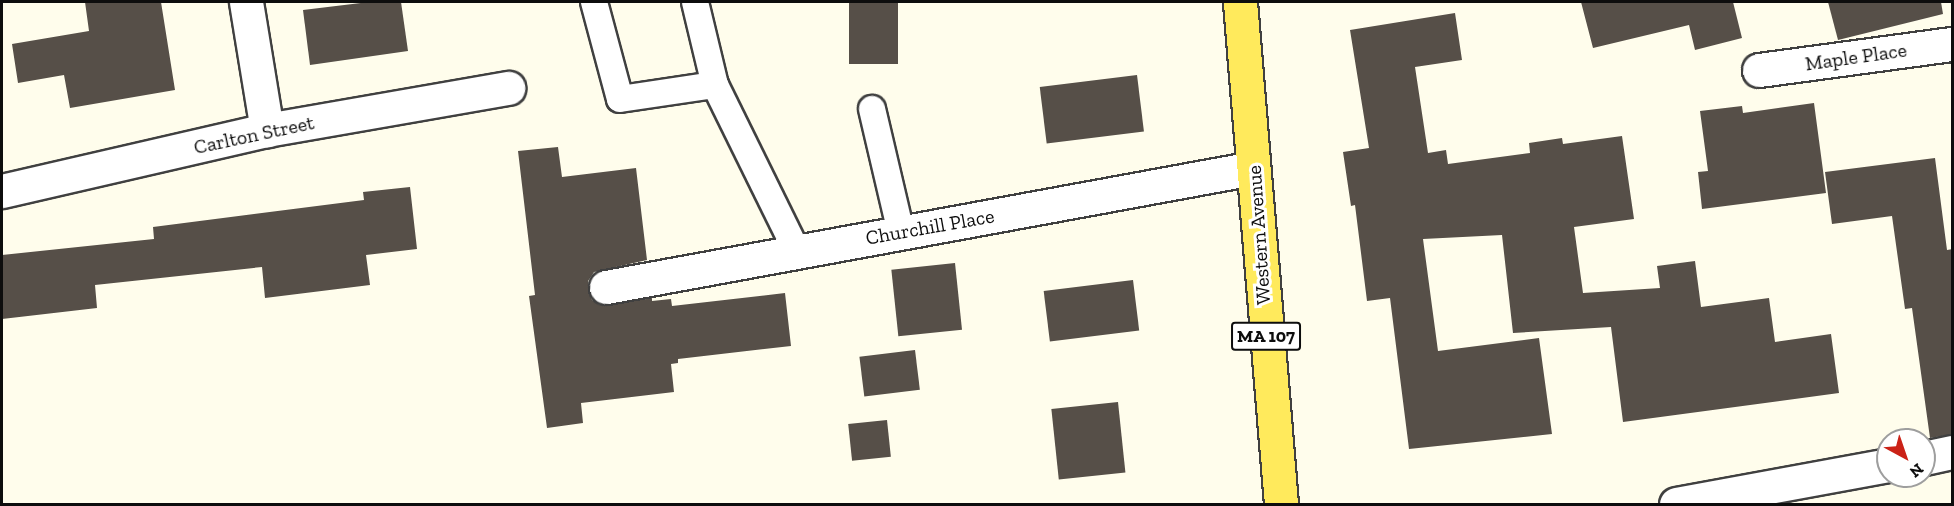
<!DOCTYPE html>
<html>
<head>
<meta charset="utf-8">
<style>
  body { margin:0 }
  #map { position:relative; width:1954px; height:506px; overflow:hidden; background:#fffdec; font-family:"Zilla Slab",serif }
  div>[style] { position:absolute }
  .building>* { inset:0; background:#564f48; transform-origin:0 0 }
  .roads { filter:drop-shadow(2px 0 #404040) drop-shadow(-2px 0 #404040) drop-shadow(0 2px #404040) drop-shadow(0 -2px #404040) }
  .service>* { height:26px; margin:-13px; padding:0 13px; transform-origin:13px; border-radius:13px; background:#fff }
  .minor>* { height:33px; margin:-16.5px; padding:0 16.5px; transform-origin:16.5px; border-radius:16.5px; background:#fff }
  .primary>* { height:33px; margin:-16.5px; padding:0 16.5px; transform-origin:16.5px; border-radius:16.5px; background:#ffea5c }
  span { translate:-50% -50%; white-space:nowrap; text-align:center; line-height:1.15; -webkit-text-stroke:6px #fff; paint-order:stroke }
  .shield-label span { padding:2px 4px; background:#fff; border:2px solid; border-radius:4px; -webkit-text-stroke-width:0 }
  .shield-label { font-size:18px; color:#0d0d0d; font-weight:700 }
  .street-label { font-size:20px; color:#0d0d0d }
  .frame { position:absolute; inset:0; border:3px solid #0d0d0d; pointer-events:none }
  .north { position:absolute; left:1876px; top:428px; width:60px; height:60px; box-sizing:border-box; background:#fff; border:2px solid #9e9e9e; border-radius:50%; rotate:140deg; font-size:16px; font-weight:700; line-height:24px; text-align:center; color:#0d0d0d }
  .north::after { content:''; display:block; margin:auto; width:21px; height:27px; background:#cb2217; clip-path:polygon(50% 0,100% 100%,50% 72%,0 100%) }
</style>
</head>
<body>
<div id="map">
  <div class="building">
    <div style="clip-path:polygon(85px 2px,161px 2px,175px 90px,70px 108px,64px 75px,18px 83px,12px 44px,89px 31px)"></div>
    <div style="clip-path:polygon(369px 2px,401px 2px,408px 51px,310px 65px,303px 10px)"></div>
    <div style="left:849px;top:2px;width:49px;height:62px"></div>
    <div style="clip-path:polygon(1581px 2px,1733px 2px,1742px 38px,1695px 50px,1689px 25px,1593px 48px)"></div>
    <div style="clip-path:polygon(1828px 2px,1941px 2px,1943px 14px,1838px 40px)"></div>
    <div style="clip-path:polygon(1455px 13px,1462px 60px,1415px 67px,1428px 153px,1446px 150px,1448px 164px,1530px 153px,1529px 143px,1562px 138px,1563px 144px,1622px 136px,1634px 219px,1574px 227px,1583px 293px,1660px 288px,1657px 266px,1695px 261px,1701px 307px,1769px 298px,1775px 342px,1831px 334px,1839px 393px,1623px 422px,1611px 327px,1513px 333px,1502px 235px,1423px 239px,1438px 351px,1539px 338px,1552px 434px,1409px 449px,1390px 298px,1367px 301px,1355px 205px,1351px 206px,1343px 152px,1369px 148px,1350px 30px)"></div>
    <div style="left:1137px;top:75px;width:57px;height:98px;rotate:83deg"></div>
    <div style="clip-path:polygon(1814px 103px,1826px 193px,1702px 209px,1698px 172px,1708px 171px,1700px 111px,1742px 106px,1743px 113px)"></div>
    <div style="clip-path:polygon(558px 147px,562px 177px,636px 168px,647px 260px,594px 272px,588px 281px,588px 291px,592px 300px,600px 305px,609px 305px,652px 298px,652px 301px,671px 299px,672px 306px,785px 293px,791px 346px,678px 359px,678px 363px,671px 364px,674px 392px,581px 403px,583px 423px,547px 428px,529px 296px,535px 295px,518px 151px)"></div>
    <div style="clip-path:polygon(1935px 158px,1947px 250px,1953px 249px,1953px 434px,1930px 438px,1912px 308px,1905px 309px,1892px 216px,1832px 224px,1825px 172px)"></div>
    <div style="clip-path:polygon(410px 187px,417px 249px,366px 255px,370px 285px,265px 298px,262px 267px,95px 285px,97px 308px,2px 319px,2px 255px,154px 239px,153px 227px,364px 200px,363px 192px)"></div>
    <div style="left:955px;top:263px;width:67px;height:64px;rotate:84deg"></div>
    <div style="left:1133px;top:280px;width:51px;height:90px;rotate:83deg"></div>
    <div style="left:915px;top:350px;width:40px;height:56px;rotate:83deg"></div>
    <div style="left:1118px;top:402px;width:71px;height:67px;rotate:84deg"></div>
    <div style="left:887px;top:420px;width:37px;height:39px;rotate:84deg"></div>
  </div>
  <div class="roads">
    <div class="service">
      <div style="left:594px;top:2px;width:100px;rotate:75deg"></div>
      <div style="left:620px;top:99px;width:96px;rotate:-8.4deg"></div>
      <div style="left:695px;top:2px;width:85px;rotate:76.5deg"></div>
      <div style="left:715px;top:85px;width:186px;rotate:63.8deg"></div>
      <div style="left:872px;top:109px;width:127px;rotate:76.8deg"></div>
    </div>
    <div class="minor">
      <div style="left:246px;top:2px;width:130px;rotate:80.7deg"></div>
      <div style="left:1759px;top:70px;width:195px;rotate:-7.7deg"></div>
      <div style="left:2px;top:191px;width:272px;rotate:-13deg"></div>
      <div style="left:267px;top:130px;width:245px;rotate:-9.9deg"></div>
      <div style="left:606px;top:287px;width:658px;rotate:-10.42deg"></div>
      <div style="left:1924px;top:458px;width:29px;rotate:-12deg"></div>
      <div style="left:1676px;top:504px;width:216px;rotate:-10.4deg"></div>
    </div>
    <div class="primary">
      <div style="left:1240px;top:2px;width:504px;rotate:85.33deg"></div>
    </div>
  </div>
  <div class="shield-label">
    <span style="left:1266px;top:336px">MA 107</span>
  </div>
  <div class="street-label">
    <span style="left:1856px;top:57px;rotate:-8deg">Maple Place</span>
    <span style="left:254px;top:135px;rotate:-12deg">Carlton Street</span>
    <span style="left:930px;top:227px;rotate:-10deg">Churchill Place</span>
    <span style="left:1259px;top:235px;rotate:-94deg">Western Avenue</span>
  </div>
  <div class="frame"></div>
  <div class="north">N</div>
</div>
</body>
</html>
